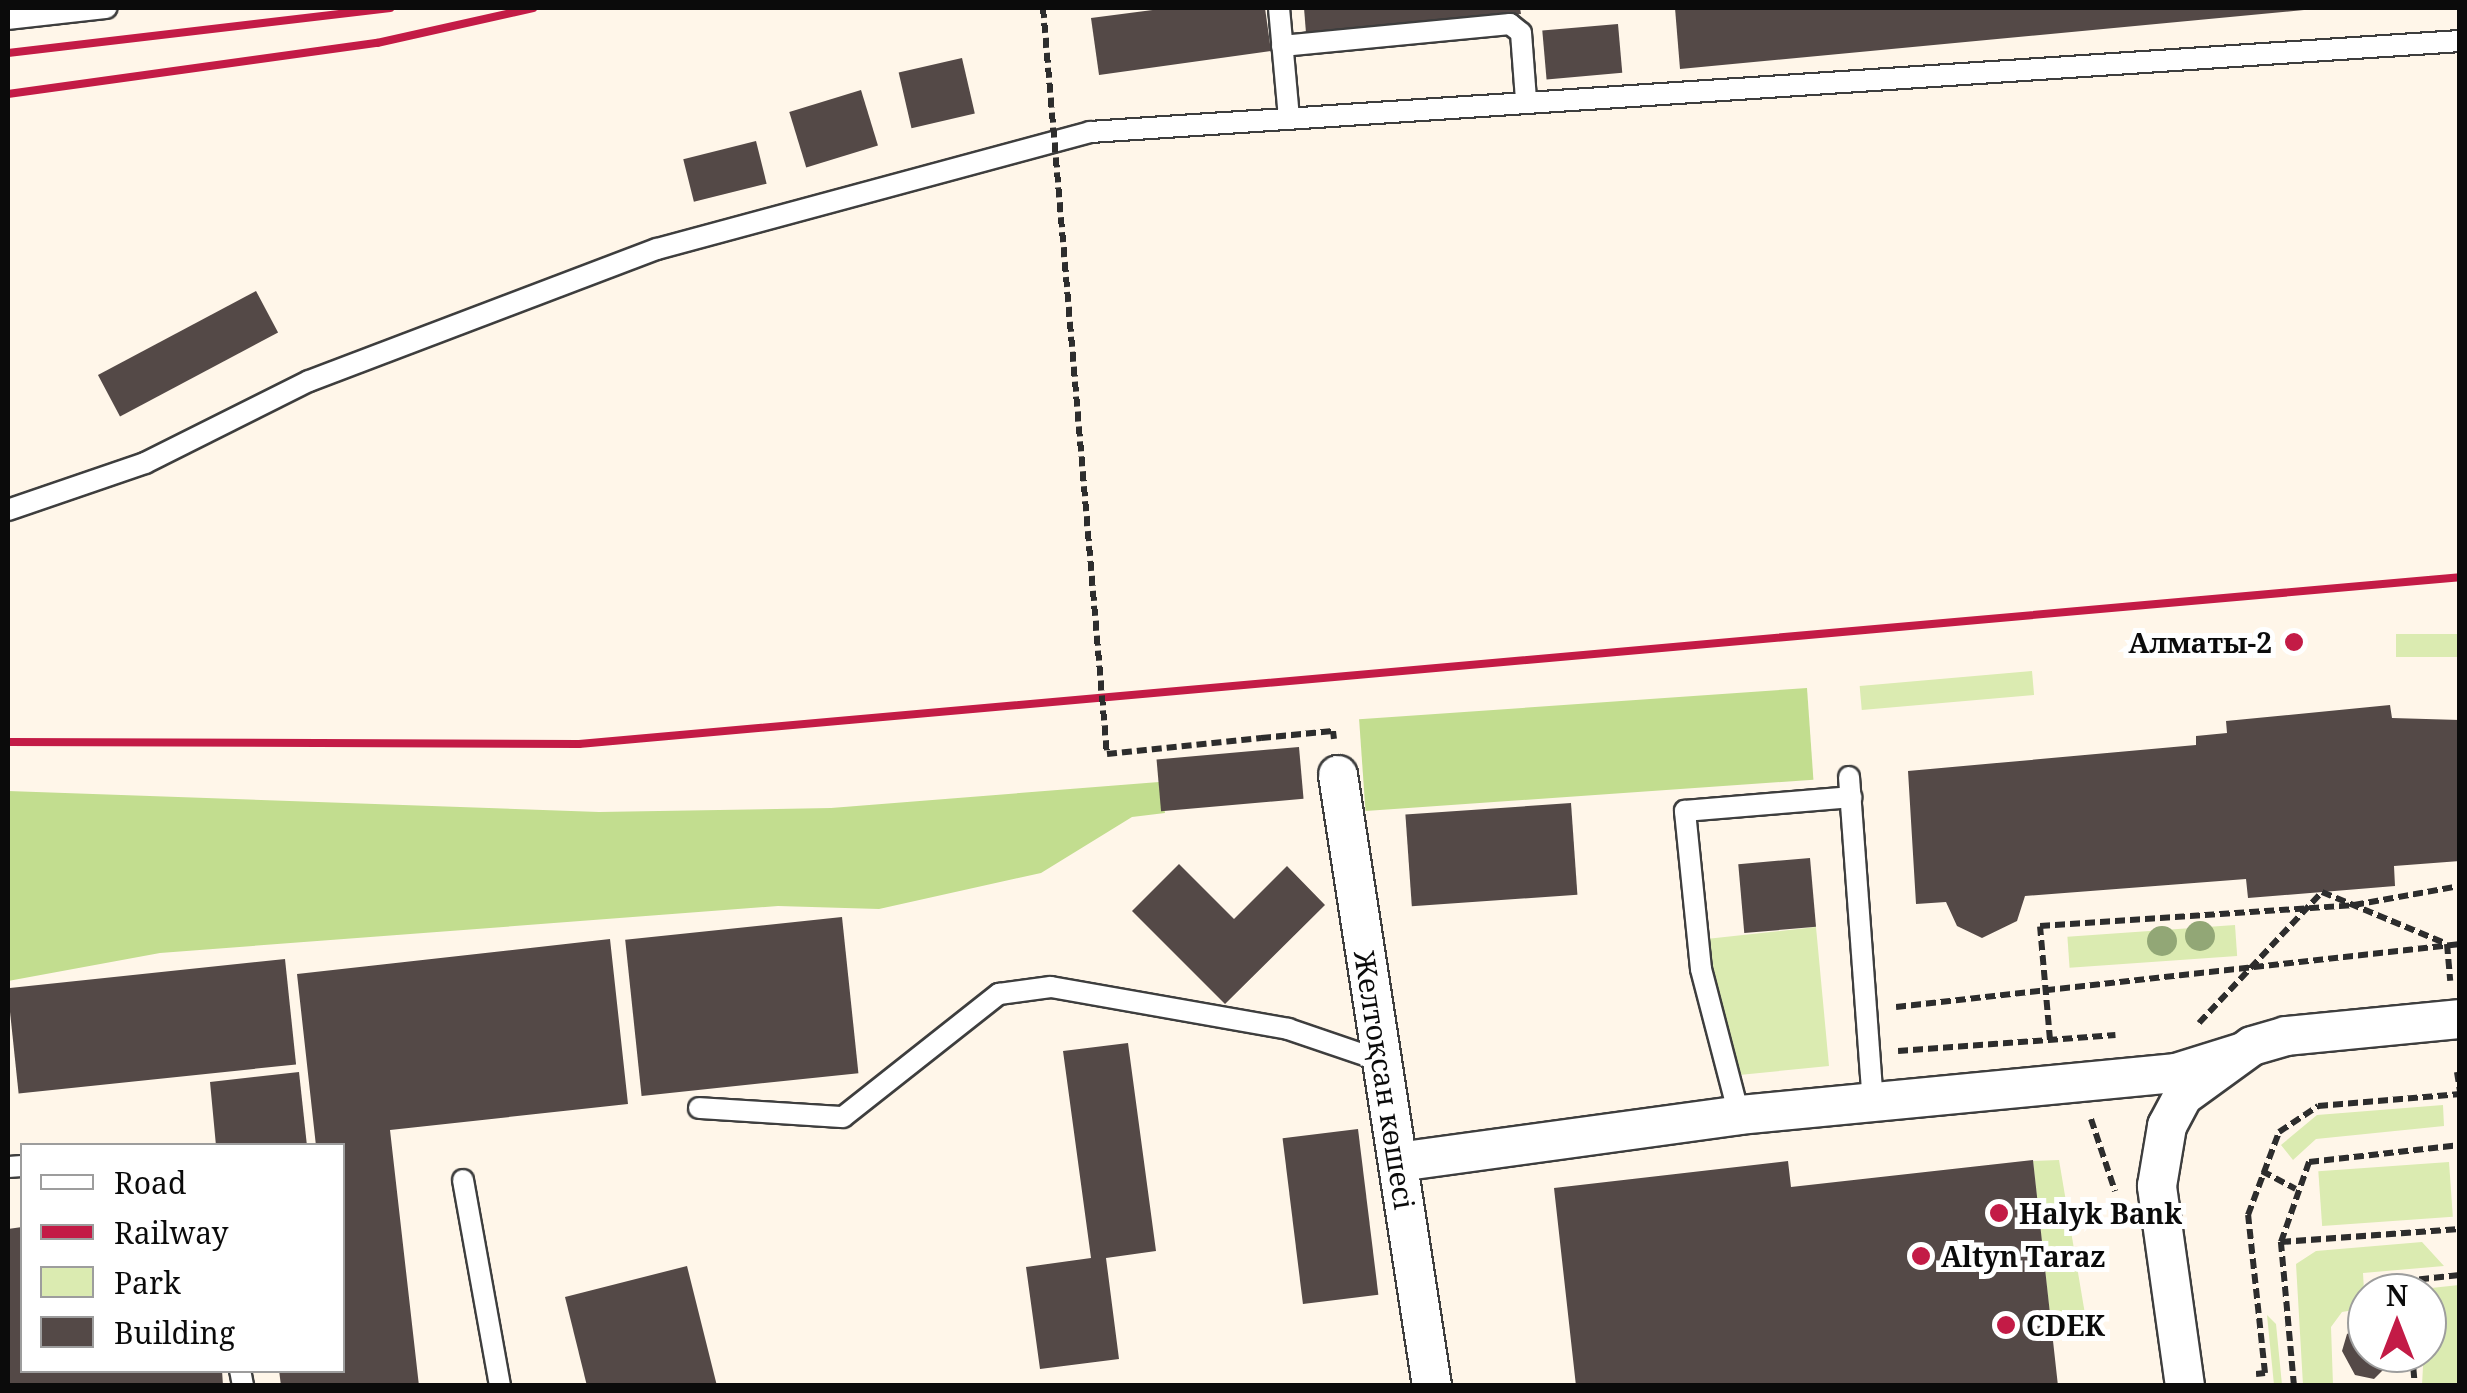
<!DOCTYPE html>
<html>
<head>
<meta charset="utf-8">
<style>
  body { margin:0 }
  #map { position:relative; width:2467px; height:1393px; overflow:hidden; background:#fff6e9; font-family:"Noto Serif",serif }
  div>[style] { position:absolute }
  .green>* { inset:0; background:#dbebb1; transform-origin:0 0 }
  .forest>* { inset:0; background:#c2dd8f; transform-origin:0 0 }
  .building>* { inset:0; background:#544947; transform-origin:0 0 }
  .path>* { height:6px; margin-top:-3px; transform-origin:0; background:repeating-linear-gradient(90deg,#2d2d2d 0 10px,transparent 0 15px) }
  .roads { filter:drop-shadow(2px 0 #3e3e3e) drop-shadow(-2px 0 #3e3e3e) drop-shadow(0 2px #3e3e3e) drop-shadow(0 -2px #3e3e3e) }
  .service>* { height:20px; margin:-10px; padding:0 10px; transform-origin:10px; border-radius:10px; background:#fff }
  .minor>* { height:38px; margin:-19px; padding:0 19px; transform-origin:19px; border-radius:19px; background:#fff }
  .rail>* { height:8px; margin:-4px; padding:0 4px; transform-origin:4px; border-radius:4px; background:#c31b46 }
  .path-bridge>* { height:6px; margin-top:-3px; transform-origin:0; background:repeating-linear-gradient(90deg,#2d2d2d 0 10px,transparent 0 15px) }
  .trees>* { width:30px; height:30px; margin:-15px; border-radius:50%; background:#92a776 }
  .dots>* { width:28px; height:28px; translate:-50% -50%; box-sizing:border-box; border:5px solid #fff; border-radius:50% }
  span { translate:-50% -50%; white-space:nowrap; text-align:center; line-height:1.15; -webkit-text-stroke:10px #fff; paint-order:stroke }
  .poi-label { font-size:28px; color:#0b0b0b; font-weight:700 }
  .right { translate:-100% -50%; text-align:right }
  .left { translate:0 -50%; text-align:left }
  .street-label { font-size:28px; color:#0b0b0b }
  .frame { position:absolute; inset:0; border:10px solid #0b0b0b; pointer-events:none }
  .legend { position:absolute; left:20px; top:1143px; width:325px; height:230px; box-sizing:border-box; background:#fff; border:2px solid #9d9d9d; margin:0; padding:12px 18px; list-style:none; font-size:30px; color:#0b0b0b }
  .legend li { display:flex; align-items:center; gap:20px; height:50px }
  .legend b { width:50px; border:2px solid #9d9d9d }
  .north { position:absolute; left:2347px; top:1273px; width:100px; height:100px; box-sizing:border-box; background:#fff; border:2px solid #9d9d9d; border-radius:50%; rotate:0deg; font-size:28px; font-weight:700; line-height:40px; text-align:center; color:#0b0b0b }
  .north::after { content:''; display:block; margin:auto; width:35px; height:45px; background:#c31b46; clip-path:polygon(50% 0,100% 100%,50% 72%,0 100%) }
</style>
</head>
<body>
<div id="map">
  <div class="green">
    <div style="left:2459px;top:634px;width:23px;height:63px;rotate:90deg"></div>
    <div style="left:2032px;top:671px;width:24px;height:173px;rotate:85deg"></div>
    <div style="left:2235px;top:925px;width:31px;height:168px;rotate:86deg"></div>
    <div style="clip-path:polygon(1816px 927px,1829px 1066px,1729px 1076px,1697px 940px)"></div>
    <div style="clip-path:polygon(2443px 1105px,2444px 1126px,2316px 1139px,2293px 1160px,2281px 1145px,2317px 1115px)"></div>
    <div style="clip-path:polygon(2059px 1160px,2086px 1320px,2051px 1324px,2033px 1161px)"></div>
    <div style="left:2449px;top:1162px;width:55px;height:131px;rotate:86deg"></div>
    <div style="clip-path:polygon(2422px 1242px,2444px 1266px,2363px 1273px,2365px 1308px,2342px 1312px,2331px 1327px,2333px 1385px,2303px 1385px,2296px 1264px,2316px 1251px)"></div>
    <div style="clip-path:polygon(2459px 1285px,2459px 1385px,2422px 1385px,2427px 1293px,2413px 1290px)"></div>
    <div style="clip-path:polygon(2267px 1315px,2276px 1324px,2282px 1385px,2274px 1385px)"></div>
  </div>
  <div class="forest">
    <div style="left:1807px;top:688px;width:92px;height:449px;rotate:86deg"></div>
    <div style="clip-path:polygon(1159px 782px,1165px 813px,1132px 817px,1041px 873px,879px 909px,778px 906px,160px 953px,8px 981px,8px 791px,599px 812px,831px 808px)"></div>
  </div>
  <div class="building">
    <div style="clip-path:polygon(1168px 8px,1265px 8px,1271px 51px,1099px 75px,1091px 18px)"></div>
    <div style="clip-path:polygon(1304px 8px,1520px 8px,1521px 14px,1306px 33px)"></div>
    <div style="clip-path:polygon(1675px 8px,2304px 8px,2304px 10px,1680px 69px)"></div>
    <div style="left:1618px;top:24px;width:49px;height:76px;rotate:85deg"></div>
    <div style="left:962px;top:58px;width:57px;height:65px;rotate:77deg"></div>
    <div style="left:861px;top:90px;width:58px;height:75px;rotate:73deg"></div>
    <div style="left:756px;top:141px;width:44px;height:75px;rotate:76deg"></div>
    <div style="left:256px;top:291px;width:47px;height:179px;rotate:62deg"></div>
    <div style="clip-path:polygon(2390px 705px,2392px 718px,2460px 720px,2460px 861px,2394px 866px,2395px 886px,2248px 898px,2246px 879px,2025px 896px,2017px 921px,1982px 938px,1957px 926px,1946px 902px,1916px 904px,1908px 771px,2196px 745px,2196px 736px,2227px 733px,2226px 721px)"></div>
    <div style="left:1299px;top:747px;width:52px;height:143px;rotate:85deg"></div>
    <div style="left:1571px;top:803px;width:92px;height:166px;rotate:86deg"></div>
    <div style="left:1810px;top:858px;width:69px;height:72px;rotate:85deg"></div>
    <div style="clip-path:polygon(1179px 864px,1234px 919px,1287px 866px,1325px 905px,1225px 1004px,1132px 911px)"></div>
    <div style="left:842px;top:917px;width:157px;height:218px;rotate:84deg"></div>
    <div style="clip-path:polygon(610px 939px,628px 1104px,390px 1130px,419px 1386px,281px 1386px,279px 1370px,342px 1370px,342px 1146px,316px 1146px,297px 974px)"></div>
    <div style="left:285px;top:959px;width:106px;height:279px;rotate:84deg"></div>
    <div style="clip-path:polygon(1128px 1043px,1156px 1251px,1106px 1258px,1119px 1359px,1040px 1369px,1026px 1267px,1091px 1258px,1063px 1051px)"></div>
    <div style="clip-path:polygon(299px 1072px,307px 1146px,216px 1146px,210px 1082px)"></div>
    <div style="left:1358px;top:1129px;width:167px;height:76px;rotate:83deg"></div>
    <div style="clip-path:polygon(2033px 1160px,2058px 1386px,1576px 1386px,1554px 1188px,1788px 1161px,1791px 1187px)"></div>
    <div style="clip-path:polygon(22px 1227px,22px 1370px,222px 1370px,223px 1386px,8px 1386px,8px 1229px)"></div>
    <div style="clip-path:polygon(687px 1266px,717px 1386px,587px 1386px,565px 1297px)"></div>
    <div style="clip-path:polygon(2367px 1322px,2367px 1353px,2400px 1353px,2374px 1379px,2355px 1375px,2342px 1351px,2347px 1334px)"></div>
  </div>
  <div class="path">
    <div style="left:1261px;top:738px;width:72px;rotate:-5.6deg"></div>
    <div style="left:1333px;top:731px;width:8px;rotate:83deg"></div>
    <div style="left:1896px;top:1007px;width:568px;rotate:-6.37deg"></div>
    <div style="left:2199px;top:1023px;width:180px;rotate:-46.8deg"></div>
    <div style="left:2322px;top:892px;width:135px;rotate:22.6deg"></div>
    <div style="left:2447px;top:944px;width:37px;rotate:85deg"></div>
    <div style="left:2050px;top:1040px;width:114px;rotate:-95deg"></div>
    <div style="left:2040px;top:926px;width:315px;rotate:-3.8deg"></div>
    <div style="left:2354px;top:905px;width:108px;rotate:-10.2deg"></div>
    <div style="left:1898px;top:1051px;width:218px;rotate:-4.2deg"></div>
    <div style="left:2457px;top:1072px;width:20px;rotate:81deg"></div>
    <div style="left:2091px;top:1119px;width:76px;rotate:71.6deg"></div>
    <div style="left:2262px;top:1171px;width:38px;rotate:28deg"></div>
    <div style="left:2281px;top:1242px;width:85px;rotate:-70.7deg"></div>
    <div style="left:2309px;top:1162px;width:152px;rotate:-6.4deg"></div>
    <div style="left:2406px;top:1293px;width:12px;rotate:-99deg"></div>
    <div style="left:2404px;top:1281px;width:56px;rotate:-6.1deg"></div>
    <div style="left:2412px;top:1353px;width:33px;rotate:85deg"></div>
    <div style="left:2256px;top:1374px;width:9px;rotate:-6deg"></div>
    <div style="left:2265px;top:1373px;width:159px;rotate:-96.1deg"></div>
    <div style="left:2248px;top:1215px;width:89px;rotate:-69.5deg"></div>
    <div style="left:2279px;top:1132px;width:47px;rotate:-33.7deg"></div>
    <div style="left:2318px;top:1106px;width:143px;rotate:-4.8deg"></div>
    <div style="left:2294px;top:1386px;width:145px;rotate:-95.2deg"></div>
    <div style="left:2281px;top:1242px;width:179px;rotate:-4.2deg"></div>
  </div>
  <div class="roads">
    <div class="service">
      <div style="left:1279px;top:8px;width:109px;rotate:84.8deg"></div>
      <div style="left:8px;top:19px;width:99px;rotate:-6.4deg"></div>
      <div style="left:1282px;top:46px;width:229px;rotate:-5.5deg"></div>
      <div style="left:1510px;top:24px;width:14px;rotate:39deg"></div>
      <div style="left:1521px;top:33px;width:67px;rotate:85.7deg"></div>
      <div style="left:8px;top:510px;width:145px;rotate:-18.9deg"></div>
      <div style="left:145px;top:463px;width:183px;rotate:-26.6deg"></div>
      <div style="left:309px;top:381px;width:372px;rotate:-20.8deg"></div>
      <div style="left:657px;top:249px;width:449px;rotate:-15.1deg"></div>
      <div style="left:1090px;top:132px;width:1373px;rotate:-3.8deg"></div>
      <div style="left:1849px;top:777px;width:324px;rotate:85.8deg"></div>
      <div style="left:699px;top:1108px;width:144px;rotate:3.6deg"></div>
      <div style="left:843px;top:1117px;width:199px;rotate:-38.3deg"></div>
      <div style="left:999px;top:994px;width:52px;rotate:-7.7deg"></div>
      <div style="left:1051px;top:987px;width:241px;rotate:10deg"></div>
      <div style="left:1288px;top:1029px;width:99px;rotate:18.8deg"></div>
      <div style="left:1739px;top:1115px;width:151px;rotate:-104.6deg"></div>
      <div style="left:1701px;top:969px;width:159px;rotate:-95.8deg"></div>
      <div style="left:1685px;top:811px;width:167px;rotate:-4.8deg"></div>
      <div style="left:8px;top:1167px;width:14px;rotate:-4deg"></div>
      <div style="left:463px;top:1180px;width:209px;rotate:79.8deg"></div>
      <div style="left:240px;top:1370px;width:16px;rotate:79deg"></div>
    </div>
    <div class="minor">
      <div style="left:1338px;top:775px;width:618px;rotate:81.25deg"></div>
      <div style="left:1398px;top:1162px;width:344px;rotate:-7.8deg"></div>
      <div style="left:1739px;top:1115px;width:439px;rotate:-5.5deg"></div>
      <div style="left:2176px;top:1073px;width:67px;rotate:-17.4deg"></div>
      <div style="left:2185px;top:1386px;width:202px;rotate:-98deg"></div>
      <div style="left:2157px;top:1186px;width:61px;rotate:-80.5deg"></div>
      <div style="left:2167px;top:1126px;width:34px;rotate:-62deg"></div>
      <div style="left:2183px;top:1096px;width:85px;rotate:-35.9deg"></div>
      <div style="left:2252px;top:1046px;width:35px;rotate:-16deg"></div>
      <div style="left:2286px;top:1036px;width:175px;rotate:-5.6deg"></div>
    </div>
  </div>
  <div class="rail">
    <div style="left:8px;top:53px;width:385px;rotate:-6.7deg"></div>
    <div style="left:8px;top:94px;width:373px;rotate:-7.9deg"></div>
    <div style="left:377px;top:43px;width:160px;rotate:-12.6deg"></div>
    <div style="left:8px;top:742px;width:571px;rotate:0.2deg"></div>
    <div style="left:579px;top:744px;width:1888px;rotate:-5.07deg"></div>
  </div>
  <div class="path-bridge">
    <div style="left:1043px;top:8px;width:749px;rotate:85.1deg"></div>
    <div style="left:1107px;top:754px;width:155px;rotate:-5.9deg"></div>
  </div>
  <div class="trees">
    <div style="left:2200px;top:936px"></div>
    <div style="left:2162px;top:941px"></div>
  </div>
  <div class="dots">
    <div style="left:2294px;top:642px;background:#c31b46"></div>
    <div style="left:1999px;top:1213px;background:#c31b46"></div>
    <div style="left:1921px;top:1256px;background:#c31b46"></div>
    <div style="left:2006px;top:1325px;background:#c31b46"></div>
  </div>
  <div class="poi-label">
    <span class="right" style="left:2272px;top:642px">Алматы-2</span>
    <span class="left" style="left:2019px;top:1213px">Halyk Bank</span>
    <span class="left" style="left:1941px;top:1256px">Altyn Taraz</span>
    <span class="left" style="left:2026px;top:1325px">CDEK</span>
  </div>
  <div class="street-label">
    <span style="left:1385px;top:1080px;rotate:81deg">Желтоқсан көшесі</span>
  </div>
  <div class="frame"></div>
  <ul class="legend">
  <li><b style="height:12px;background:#fff"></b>Road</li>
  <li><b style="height:12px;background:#c31b46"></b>Railway</li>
  <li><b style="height:28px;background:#dbebb1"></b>Park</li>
  <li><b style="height:28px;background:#544947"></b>Building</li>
  </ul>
  <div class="north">N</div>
</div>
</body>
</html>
